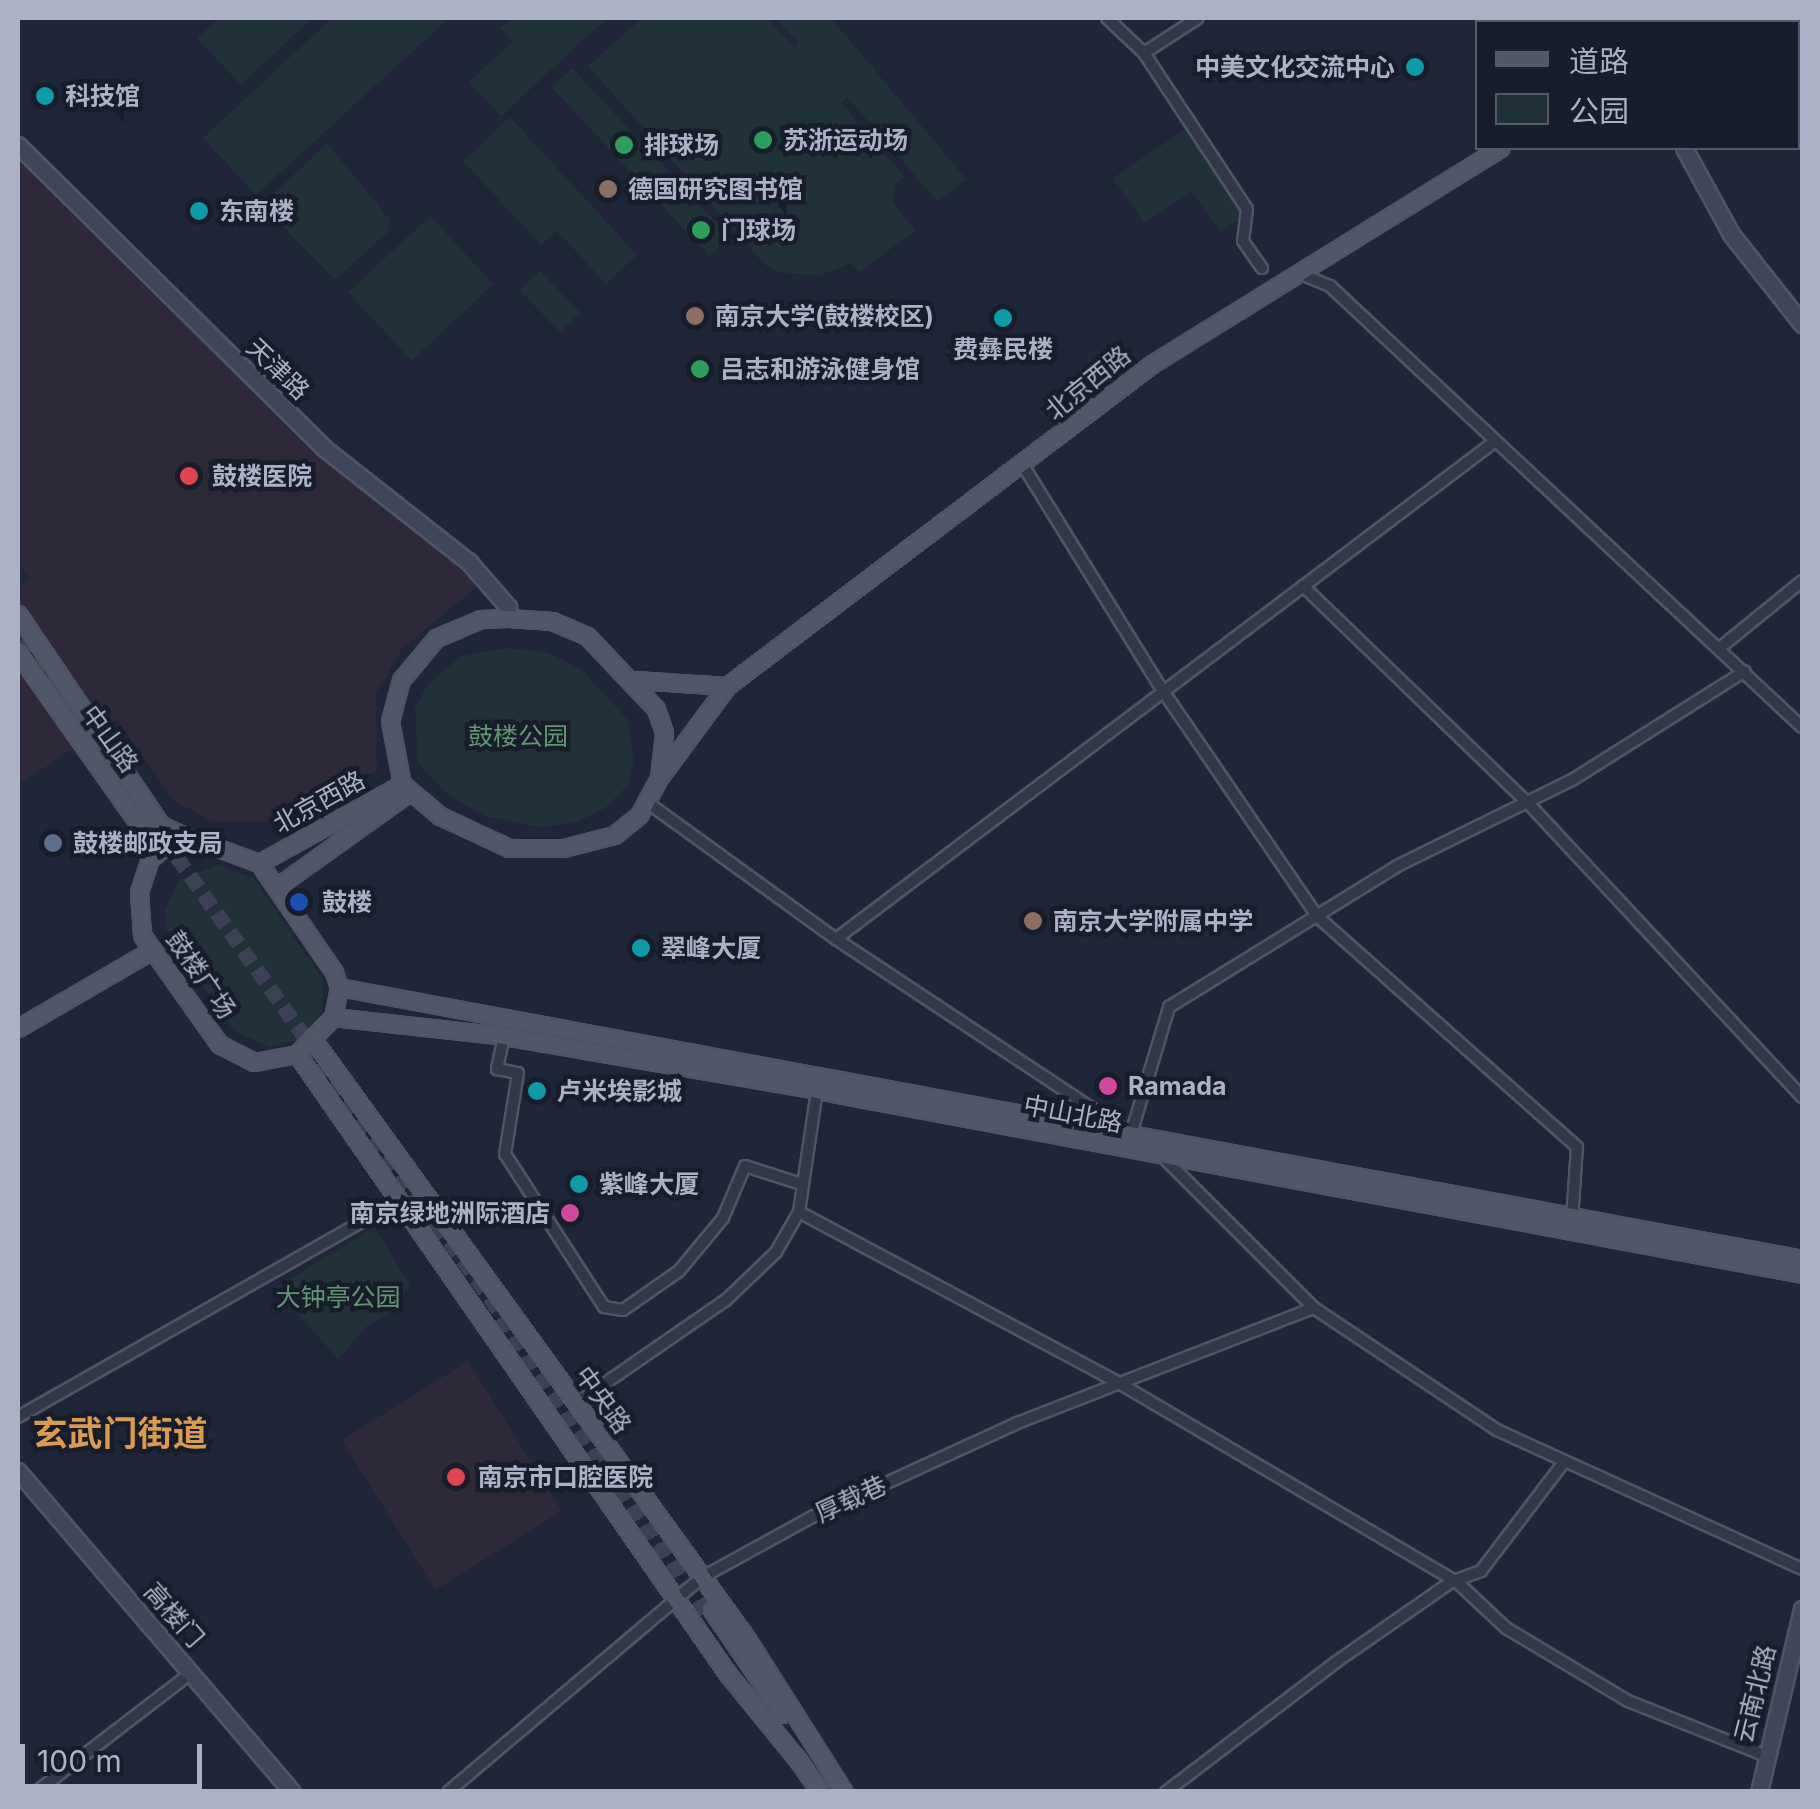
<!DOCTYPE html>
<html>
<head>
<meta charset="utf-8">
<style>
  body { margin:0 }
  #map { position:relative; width:1820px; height:1809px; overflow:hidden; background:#1e2637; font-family:Inter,"Noto Sans SC",sans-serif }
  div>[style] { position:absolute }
  .medical>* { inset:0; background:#2d2938; transform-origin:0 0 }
  .green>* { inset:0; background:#203238; transform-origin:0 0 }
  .primary-tunnel>* { height:15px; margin-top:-7.5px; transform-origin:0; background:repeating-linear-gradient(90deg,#3a4253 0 15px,transparent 0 23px) }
  .roads { filter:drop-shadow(2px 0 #4f5565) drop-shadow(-2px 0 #4f5565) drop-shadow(0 2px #4f5565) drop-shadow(0 -2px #4f5565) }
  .street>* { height:10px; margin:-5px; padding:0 5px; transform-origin:5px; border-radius:5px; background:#313847 }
  .secondary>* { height:15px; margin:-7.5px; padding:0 7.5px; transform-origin:7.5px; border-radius:7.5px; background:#3f465a }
  .primary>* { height:15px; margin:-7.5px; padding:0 7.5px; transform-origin:7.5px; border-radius:7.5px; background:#4f5768 }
  .dots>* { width:28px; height:28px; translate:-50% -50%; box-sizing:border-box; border:5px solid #171d2b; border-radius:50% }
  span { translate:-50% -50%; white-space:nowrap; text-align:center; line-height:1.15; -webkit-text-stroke:9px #171d2b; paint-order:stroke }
  .poi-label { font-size:25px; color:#abb2c5; font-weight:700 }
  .right { translate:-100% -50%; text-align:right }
  .left { translate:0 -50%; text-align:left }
  .street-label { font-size:25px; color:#abb2c5 }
  .park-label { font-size:25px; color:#629573 }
  .district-label { font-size:35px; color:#d99a52; font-weight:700 }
  .frame { position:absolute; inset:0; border:20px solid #abb2c5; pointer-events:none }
  .legend { position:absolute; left:1475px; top:20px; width:325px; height:130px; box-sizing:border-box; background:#171d2b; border:2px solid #525969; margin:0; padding:12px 18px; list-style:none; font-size:30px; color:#abb2c5 }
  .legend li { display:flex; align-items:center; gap:20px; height:50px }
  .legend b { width:50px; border:2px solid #525969 }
  .scale { position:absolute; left:20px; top:1744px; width:182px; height:45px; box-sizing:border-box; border:5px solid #abb2c5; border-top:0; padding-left:12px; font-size:30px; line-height:35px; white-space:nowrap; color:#abb2c5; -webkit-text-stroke:8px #171d2b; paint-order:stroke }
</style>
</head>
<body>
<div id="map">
  <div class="medical">
    <div style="clip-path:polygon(18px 146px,324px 448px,486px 579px,402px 649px,376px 693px,377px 771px,268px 821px,211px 821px,174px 801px,117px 720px,18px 785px,18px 588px,29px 579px,18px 563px)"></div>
    <div style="left:468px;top:1361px;width:177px;height:149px;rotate:58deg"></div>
  </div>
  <div class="green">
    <div style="clip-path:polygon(219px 18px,312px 18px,241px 85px,197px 38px)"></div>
    <div style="clip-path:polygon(332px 18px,449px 18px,256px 195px,203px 138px)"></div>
    <div style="clip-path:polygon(512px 18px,607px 18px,501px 116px,469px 82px,512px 42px,500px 28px)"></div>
    <div style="clip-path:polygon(642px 18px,767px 18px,794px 47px,798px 42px,776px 18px,831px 18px,966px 179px,938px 202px,847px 97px,841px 103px,905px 177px,895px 185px,893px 201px,915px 231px,859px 272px,852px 263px,819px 276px,779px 272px,765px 265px,588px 66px)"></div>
    <div style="left:572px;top:68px;width:231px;height:28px;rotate:47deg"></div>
    <div style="clip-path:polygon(510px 117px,637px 255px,606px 284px,557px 231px,541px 245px,463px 161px)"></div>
    <div style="clip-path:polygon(1190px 126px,1242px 217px,1220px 232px,1191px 191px,1144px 223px,1113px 178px)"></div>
    <div style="clip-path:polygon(327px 143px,390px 220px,387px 233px,335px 280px,262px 205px)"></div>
    <div style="left:430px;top:216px;width:93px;height:112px;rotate:47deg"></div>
    <div style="left:540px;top:271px;width:58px;height:28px;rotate:46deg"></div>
    <div style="clip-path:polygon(508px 648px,546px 652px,581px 669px,627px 719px,634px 761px,628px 785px,605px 808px,575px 823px,540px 827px,485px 816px,448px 795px,418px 763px,415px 707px,429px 683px,461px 656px)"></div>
    <div style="clip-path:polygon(218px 865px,253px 878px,323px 979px,323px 1011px,300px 1040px,270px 1047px,234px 1031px,168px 936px,165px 910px,179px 880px)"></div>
    <div style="clip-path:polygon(374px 1227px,410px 1285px,391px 1313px,367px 1326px,338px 1359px,275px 1288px)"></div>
  </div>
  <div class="primary-tunnel">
    <div style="left:25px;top:637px;width:157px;rotate:55.9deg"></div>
    <div style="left:150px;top:819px;width:287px;rotate:54.6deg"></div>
    <div style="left:301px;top:1047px;width:237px;rotate:54.8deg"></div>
    <div style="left:436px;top:1222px;width:476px;rotate:54.6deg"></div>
    <div style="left:494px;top:1321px;width:361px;rotate:55deg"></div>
  </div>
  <div class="roads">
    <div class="street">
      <div style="left:1107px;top:18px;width:51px;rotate:43.4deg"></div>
      <div style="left:1144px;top:53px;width:64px;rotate:-32.9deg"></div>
      <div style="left:1144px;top:53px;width:187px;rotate:56.6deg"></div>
      <div style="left:1247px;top:209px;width:32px;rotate:97deg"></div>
      <div style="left:1243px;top:241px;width:33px;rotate:55deg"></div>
      <div style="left:1299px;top:273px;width:34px;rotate:23deg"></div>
      <div style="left:1330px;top:286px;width:646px;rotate:43.06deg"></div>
      <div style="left:1024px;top:467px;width:264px;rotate:58.2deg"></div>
      <div style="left:1163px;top:691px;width:274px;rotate:55.6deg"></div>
      <div style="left:1318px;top:917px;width:346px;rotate:41.6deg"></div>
      <div style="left:1577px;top:1147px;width:73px;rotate:93.9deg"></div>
      <div style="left:1303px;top:586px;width:311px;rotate:44deg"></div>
      <div style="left:1527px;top:802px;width:403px;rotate:47deg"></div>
      <div style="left:1721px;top:647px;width:104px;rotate:-39.2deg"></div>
      <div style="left:648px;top:803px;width:232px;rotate:35.9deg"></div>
      <div style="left:836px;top:939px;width:346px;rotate:33.5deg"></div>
      <div style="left:836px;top:939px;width:825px;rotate:-37.06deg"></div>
      <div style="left:504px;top:1036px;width:34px;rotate:102deg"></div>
      <div style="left:497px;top:1069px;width:21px;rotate:11deg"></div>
      <div style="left:518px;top:1073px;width:82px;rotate:99.1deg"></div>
      <div style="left:505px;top:1154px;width:182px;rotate:57.1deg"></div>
      <div style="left:604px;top:1307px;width:19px;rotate:9deg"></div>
      <div style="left:623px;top:1310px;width:68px;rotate:-34.9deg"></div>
      <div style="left:679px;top:1271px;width:69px;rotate:-50.3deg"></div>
      <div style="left:723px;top:1218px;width:56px;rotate:-67.1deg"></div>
      <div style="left:745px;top:1166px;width:59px;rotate:17.8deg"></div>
      <div style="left:1131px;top:1134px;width:133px;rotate:-73.3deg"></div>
      <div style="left:1169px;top:1007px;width:268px;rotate:-31.7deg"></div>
      <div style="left:1397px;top:866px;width:195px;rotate:-26.2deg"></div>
      <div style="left:1572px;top:780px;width:204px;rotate:-32.2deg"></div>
      <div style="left:1163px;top:1157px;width:214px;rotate:45deg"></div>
      <div style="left:1314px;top:1308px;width:220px;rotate:33.7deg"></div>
      <div style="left:1497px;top:1430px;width:335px;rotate:24.5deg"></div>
      <div style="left:799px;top:1212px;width:363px;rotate:28.1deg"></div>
      <div style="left:1119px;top:1383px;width:392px;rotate:30.5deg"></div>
      <div style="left:1457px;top:1582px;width:67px;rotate:43.2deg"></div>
      <div style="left:1506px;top:1628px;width:142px;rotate:30.9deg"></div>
      <div style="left:1628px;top:1701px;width:146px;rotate:21.7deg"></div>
      <div style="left:575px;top:1404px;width:183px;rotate:-34.6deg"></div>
      <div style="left:726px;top:1300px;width:69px;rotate:-43.8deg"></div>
      <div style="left:776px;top:1252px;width:46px;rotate:-60.1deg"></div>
      <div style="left:799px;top:1212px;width:129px;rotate:-81.6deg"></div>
      <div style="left:18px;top:1417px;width:437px;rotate:-29.6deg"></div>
      <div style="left:36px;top:1792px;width:195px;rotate:-37.5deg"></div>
      <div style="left:448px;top:1792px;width:331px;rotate:-40.2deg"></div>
      <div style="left:701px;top:1578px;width:127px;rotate:-28.8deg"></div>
      <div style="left:812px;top:1517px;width:226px;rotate:-24.6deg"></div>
      <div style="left:1017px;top:1423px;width:318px;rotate:-21.2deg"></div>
      <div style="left:1166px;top:1792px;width:214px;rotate:-37.4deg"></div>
      <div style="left:1336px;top:1662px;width:140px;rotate:-34.8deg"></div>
      <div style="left:1451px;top:1582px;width:32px;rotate:-20deg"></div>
      <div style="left:1481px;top:1571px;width:137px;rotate:-52.7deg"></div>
    </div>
    <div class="secondary">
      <div style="left:1613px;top:18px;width:5px;rotate:53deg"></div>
      <div style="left:18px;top:145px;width:431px;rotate:44.7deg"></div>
      <div style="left:324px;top:448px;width:184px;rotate:38.2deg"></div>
      <div style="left:469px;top:562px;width:60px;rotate:49.1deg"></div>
      <div style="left:508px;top:607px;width:11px;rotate:90deg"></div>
      <div style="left:1684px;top:148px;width:98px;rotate:61.3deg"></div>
      <div style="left:1731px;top:234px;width:115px;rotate:51.7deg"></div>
      <div style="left:18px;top:1471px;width:422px;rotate:49.5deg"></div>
      <div style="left:1759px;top:1792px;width:188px;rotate:-76.8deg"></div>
    </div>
    <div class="primary">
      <div style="left:1703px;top:22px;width:10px;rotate:-24deg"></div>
      <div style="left:18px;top:614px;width:255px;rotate:55.9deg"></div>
      <div style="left:161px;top:825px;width:26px;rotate:25deg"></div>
      <div style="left:508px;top:618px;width:44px;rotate:3.9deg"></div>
      <div style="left:552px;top:621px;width:38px;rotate:23deg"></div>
      <div style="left:587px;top:636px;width:100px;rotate:46.6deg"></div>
      <div style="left:656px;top:709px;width:24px;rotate:71deg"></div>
      <div style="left:664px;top:732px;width:46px;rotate:96.2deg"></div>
      <div style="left:659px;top:778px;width:42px;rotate:118.4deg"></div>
      <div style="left:639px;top:815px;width:32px;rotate:141deg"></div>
      <div style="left:614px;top:835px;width:52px;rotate:165.4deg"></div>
      <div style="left:564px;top:848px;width:55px;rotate:180deg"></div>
      <div style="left:509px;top:848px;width:76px;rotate:-155.1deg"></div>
      <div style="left:440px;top:816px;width:50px;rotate:-139.9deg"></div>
      <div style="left:402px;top:784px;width:64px;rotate:-100.8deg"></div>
      <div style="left:390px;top:721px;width:42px;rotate:-75deg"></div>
      <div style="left:401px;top:680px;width:55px;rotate:-50.2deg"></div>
      <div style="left:436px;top:638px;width:49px;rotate:-22.9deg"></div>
      <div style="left:481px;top:619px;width:27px;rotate:-2deg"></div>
      <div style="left:18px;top:653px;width:220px;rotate:54.8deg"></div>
      <div style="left:145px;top:833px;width:26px;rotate:79deg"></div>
      <div style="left:635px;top:680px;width:92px;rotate:3.7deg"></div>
      <div style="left:659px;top:778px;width:114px;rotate:-53.5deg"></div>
      <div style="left:727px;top:686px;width:533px;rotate:-37.15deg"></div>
      <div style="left:1152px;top:364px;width:410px;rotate:-31.8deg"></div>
      <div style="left:194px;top:839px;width:69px;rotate:20.3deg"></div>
      <div style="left:259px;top:863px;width:132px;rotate:55.5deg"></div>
      <div style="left:334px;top:972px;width:16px;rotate:72deg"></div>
      <div style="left:339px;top:987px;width:31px;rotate:101deg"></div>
      <div style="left:333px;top:1017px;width:52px;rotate:134.2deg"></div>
      <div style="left:297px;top:1054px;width:44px;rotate:169.5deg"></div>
      <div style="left:254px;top:1062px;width:39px;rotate:-153deg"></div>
      <div style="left:219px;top:1044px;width:133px;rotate:-125.2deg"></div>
      <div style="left:142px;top:935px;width:43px;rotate:-94deg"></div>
      <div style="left:139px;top:892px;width:35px;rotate:-72deg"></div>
      <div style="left:150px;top:859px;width:29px;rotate:-41deg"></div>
      <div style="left:172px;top:840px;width:22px;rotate:-3deg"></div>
      <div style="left:259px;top:863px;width:163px;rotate:-28.9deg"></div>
      <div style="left:278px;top:886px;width:160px;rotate:-35.6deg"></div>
      <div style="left:339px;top:987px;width:1488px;rotate:10.53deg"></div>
      <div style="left:333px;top:1017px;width:172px;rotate:6.3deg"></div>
      <div style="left:504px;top:1036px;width:317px;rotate:9.8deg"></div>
      <div style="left:816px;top:1090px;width:1003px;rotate:10.57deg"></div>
      <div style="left:18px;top:1028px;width:155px;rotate:-30.2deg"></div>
      <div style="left:314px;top:1041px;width:738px;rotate:54.09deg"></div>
      <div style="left:747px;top:1639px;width:181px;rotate:57.6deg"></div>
      <div style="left:297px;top:1054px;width:754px;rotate:55.21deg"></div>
      <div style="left:727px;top:1673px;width:117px;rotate:50.9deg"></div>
      <div style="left:712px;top:1610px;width:126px;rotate:55.7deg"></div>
      <div style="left:796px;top:1757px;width:42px;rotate:55.6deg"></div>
    </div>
  </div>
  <div class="dots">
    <div style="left:1415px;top:67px;background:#0f9aa8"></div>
    <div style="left:45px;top:96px;background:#0f9aa8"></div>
    <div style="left:763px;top:140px;background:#2e9e5b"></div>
    <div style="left:624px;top:145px;background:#2e9e5b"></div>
    <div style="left:608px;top:189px;background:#8d6e63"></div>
    <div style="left:199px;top:211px;background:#0f9aa8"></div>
    <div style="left:701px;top:230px;background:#2e9e5b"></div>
    <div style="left:695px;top:316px;background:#8d6e63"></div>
    <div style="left:1003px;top:318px;background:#0f9aa8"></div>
    <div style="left:700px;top:369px;background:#2e9e5b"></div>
    <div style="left:189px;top:476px;background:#e0444e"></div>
    <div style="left:53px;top:843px;background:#5c6f8a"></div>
    <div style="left:299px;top:902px;background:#1a4fb4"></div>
    <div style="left:1033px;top:921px;background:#8d6e63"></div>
    <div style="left:641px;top:948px;background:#0f9aa8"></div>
    <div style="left:1108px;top:1086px;background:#d1479c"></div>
    <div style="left:537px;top:1091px;background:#0f9aa8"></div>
    <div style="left:579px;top:1184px;background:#0f9aa8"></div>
    <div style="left:570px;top:1213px;background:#d1479c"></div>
    <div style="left:456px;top:1477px;background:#e0444e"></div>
  </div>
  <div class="poi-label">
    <span class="right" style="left:1395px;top:67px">中美文化交流中心</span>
    <span class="left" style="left:65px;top:96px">科技馆</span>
    <span class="left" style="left:783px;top:140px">苏浙运动场</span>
    <span class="left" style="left:644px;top:145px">排球场</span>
    <span class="left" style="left:628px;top:189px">德国研究图书馆</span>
    <span class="left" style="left:219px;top:211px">东南楼</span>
    <span class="left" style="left:721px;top:230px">门球场</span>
    <span class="left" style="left:715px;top:316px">南京大学(鼓楼校区)</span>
    <span style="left:1003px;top:349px">费彝民楼</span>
    <span class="left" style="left:720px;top:369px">吕志和游泳健身馆</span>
    <span class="left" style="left:212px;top:476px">鼓楼医院</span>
    <span class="left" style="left:73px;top:843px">鼓楼邮政支局</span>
    <span class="left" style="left:322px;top:902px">鼓楼</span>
    <span class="left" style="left:1053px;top:921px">南京大学附属中学</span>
    <span class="left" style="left:661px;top:948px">翠峰大厦</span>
    <span class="left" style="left:1128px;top:1086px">Ramada</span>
    <span class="left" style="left:557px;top:1091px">卢米埃影城</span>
    <span class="left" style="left:599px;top:1184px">紫峰大厦</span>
    <span class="right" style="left:550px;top:1213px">南京绿地洲际酒店</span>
    <span class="left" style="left:478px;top:1477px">南京市口腔医院</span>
  </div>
  <div class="street-label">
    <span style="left:278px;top:369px;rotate:44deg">天津路</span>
    <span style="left:1088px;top:383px;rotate:-39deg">北京西路</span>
    <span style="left:110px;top:739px;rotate:54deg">中山路</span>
    <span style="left:319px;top:802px;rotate:-29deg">北京西路</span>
    <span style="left:201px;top:975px;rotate:55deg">鼓楼广场</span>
    <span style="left:1073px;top:1114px;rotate:11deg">中山北路</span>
    <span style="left:603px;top:1400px;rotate:54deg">中央路</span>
    <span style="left:851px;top:1499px;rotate:-25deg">厚载巷</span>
    <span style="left:174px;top:1615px;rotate:49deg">高楼门</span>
    <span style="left:1755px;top:1694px;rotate:-76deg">云南北路</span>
  </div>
  <div class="park-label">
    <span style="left:518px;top:736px">鼓楼公园</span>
    <span style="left:338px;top:1297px">大钟亭公园</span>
  </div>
  <div class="district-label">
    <span style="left:120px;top:1433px">玄武门街道</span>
  </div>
  <div class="frame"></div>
  <ul class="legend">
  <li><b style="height:12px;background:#4f5768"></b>道路</li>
  <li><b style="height:28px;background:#203238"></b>公园</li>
  </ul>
  <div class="scale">100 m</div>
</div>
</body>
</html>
